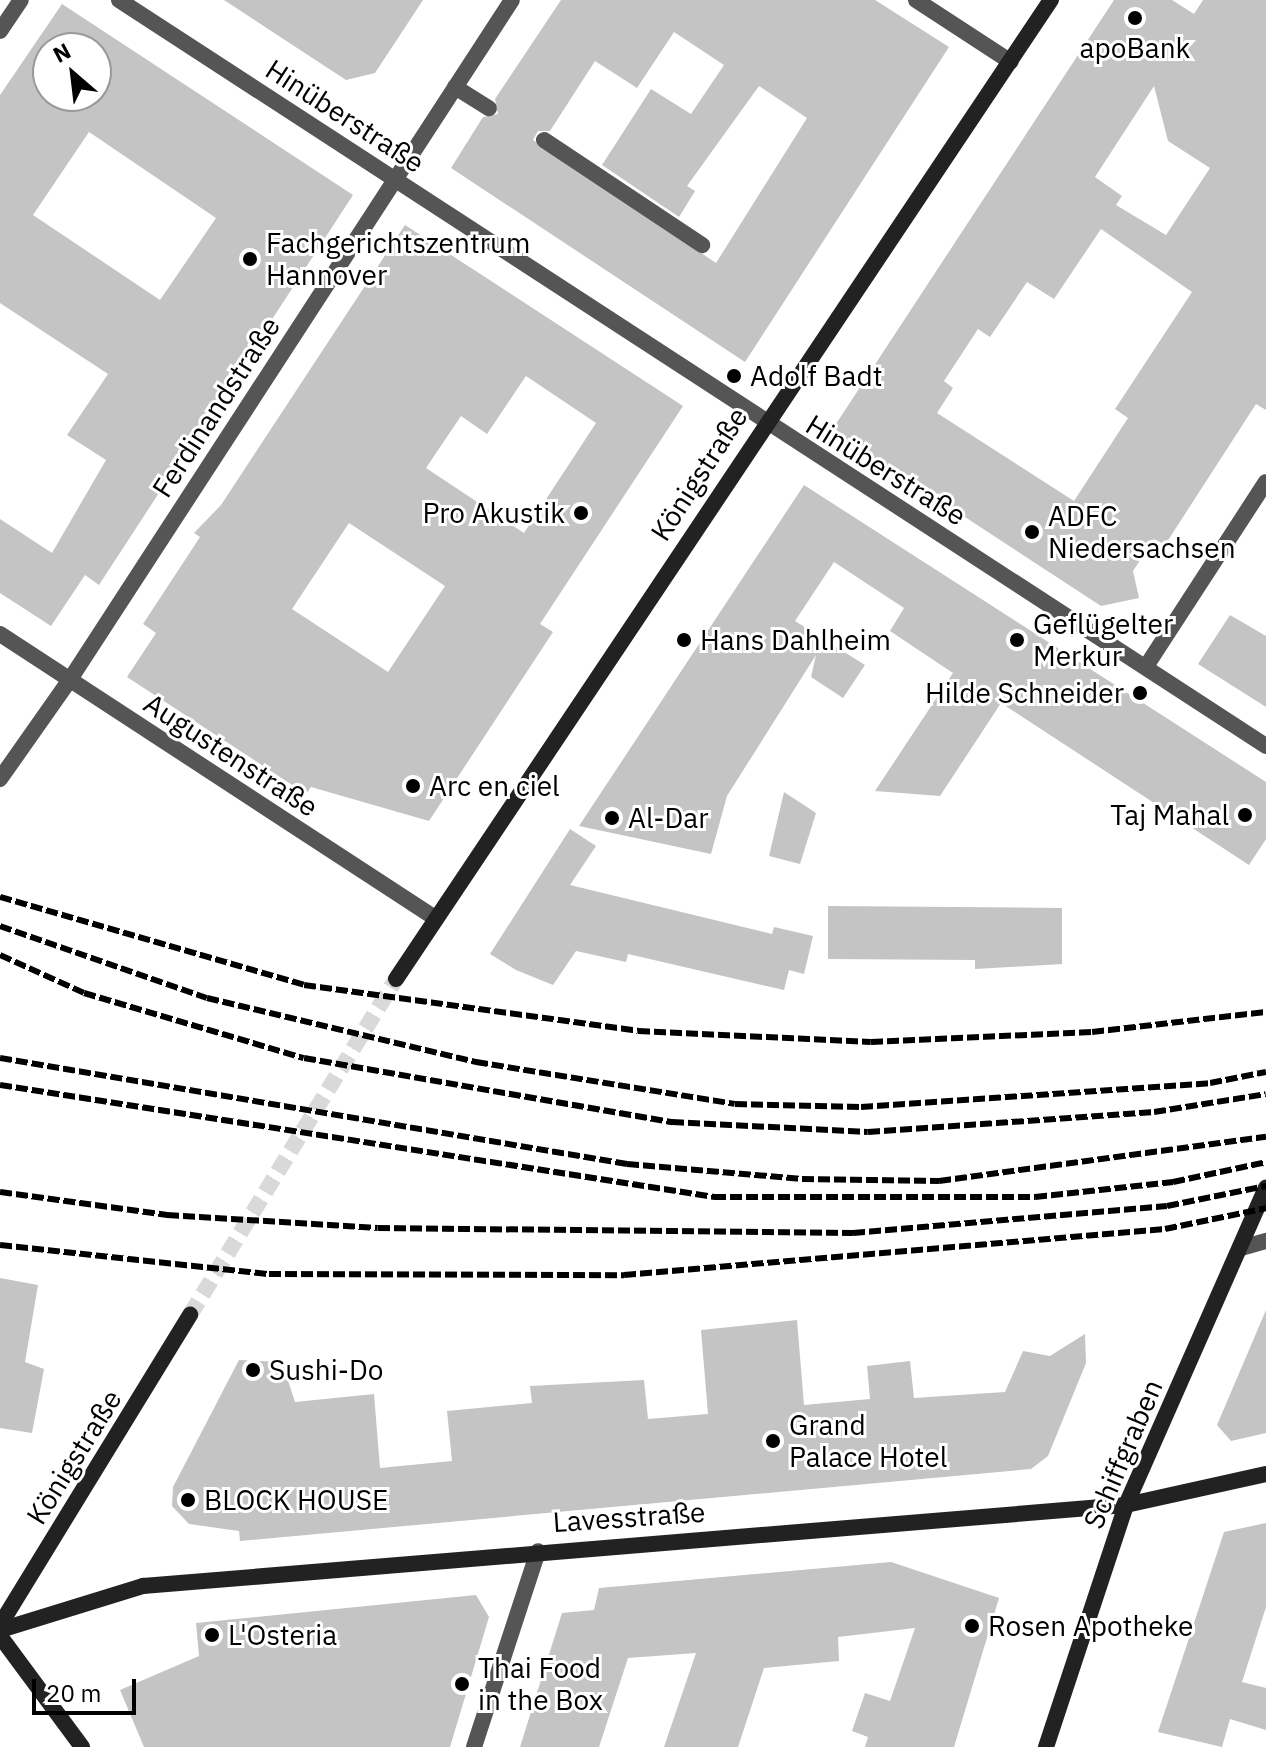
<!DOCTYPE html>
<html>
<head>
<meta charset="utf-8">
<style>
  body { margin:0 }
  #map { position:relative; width:1266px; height:1747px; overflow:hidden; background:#fff; font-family:"IBM Plex Sans",sans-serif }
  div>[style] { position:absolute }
  .building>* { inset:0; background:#c4c4c4 }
  .secondary-tunnel>* { height:16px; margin-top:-8px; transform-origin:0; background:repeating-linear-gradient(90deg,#d9d9d9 0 16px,transparent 0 24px) }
  .lane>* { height:16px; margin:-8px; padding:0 8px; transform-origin:8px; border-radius:8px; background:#555 }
  .street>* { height:16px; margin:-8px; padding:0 8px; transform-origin:8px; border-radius:8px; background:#555 }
  .secondary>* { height:16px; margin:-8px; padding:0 8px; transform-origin:8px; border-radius:8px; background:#222 }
  .rail>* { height:6px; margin-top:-3px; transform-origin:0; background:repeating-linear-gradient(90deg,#000 0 12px,transparent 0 16px) }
  .dots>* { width:22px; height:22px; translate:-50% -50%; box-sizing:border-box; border:4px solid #fff; border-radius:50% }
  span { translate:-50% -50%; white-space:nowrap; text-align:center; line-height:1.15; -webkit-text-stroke:6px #fff; paint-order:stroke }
  .poi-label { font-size:28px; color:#000 }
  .left { translate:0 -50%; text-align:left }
  .right { translate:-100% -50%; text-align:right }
  .street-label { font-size:28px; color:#000 }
  .north { position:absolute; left:32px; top:32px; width:80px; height:80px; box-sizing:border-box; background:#fff; border:2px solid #999; border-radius:50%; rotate:332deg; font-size:22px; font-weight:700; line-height:32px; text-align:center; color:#000 }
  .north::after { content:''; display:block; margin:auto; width:28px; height:36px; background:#000; clip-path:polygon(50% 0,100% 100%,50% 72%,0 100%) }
  .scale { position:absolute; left:32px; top:1679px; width:104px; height:36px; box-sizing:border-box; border:4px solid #000; border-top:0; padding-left:10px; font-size:24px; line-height:28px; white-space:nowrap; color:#000; -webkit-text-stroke:6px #fff; paint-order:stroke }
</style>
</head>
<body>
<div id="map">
  <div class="building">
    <div style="clip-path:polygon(224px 0,423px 0,375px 73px,346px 80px)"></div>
    <div style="clip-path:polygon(evenodd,561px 0,875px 0,949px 47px,745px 362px,451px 168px,483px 117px,498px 114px,495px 99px,561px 0,674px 32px,724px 65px,691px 114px,651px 89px,602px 165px,679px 217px,695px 191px,687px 186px,759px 86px,807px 118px,716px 263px,533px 140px,538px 131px,550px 131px,595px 61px,637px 88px,674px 32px)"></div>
    <div style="clip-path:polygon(evenodd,1114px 0,1172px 0,1194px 14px,1203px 0,1266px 0,1266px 410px,1256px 404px,1165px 545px,1154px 539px,1133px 571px,1139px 598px,1101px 606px,832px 430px,1114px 0,1154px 86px,1168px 141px,1210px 168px,1166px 235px,1116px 205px,1122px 196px,1095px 177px,1154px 86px,1114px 0,1101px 229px,1192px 292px,1115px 409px,1128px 418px,1074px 501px,937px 413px,953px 388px,944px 381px,978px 329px,990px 337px,1027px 282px,1054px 299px,1101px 229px)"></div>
    <div style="clip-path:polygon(evenodd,62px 4px,353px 195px,99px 585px,85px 575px,51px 626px,0 593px,0 519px,52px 553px,106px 460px,67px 435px,108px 374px,0 303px,0 95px,62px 4px,48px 48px,96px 48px,96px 96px,48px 96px,48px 48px,62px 4px,89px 132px,216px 218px,160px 300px,33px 215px,89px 132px)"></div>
    <div style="clip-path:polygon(evenodd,405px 225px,683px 406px,540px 624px,553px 632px,429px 821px,311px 787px,306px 794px,127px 677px,156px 633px,143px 624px,200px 537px,194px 533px,221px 505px,405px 225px,526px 376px,596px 423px,524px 533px,426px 468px,461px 416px,487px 434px,526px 376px,405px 225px,349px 523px,445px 586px,388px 672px,292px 609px,349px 523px)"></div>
    <div style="clip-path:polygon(804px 485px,1266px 782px,1266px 839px,1249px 865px,1001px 703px,940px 796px,875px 791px,953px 673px,890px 631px,904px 608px,834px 562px,795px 621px,865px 665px,843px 698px,811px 677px,816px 655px,727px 796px,711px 854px,579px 826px)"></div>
    <div style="clip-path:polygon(1230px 615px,1266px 636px,1266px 707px,1198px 664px)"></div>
    <div style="clip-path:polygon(784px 792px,816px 813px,800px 864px,769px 856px)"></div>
    <div style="clip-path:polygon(570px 829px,596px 846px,570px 885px,772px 934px,774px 927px,813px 936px,804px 974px,789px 970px,784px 990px,628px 954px,626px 962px,576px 951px,553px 985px,516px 970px,490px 954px)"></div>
    <div style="clip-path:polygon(828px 906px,1062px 908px,1062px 964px,975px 969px,975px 960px,828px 959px)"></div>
    <div style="clip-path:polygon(0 1278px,38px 1285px,25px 1362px,44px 1369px,32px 1433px,0 1428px)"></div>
    <div style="clip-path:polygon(1266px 1310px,1266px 1433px,1231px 1441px,1217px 1425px)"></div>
    <div style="clip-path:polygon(797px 1320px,804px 1405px,870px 1399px,867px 1366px,910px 1361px,914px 1398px,1005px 1392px,1023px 1351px,1050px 1356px,1085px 1334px,1086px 1363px,1048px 1456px,1031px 1469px,240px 1541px,239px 1531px,189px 1524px,172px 1506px,173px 1487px,239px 1360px,282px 1362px,295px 1402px,374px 1394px,380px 1468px,452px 1461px,447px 1411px,532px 1403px,530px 1386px,644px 1380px,648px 1419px,708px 1414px,701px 1330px)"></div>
    <div style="clip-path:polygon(1266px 1523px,1266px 1607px,1242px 1682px,1266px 1688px,1266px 1730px,1230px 1719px,1222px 1747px,1158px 1732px,1224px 1532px)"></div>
    <div style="clip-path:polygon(891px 1562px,999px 1598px,954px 1747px,865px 1747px,868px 1737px,852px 1731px,865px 1693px,890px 1701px,915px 1628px,838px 1637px,839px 1661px,764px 1668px,738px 1747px,664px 1747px,696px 1653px,628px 1658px,599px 1747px,520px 1747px,562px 1613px,594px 1610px,599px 1588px)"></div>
    <div style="clip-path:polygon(476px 1595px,489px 1617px,450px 1747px,144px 1747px,120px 1690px,199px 1656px,196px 1623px)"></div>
  </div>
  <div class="secondary-tunnel">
    <div style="left:190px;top:1315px;width:394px;rotate:-58.5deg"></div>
  </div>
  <div class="lane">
    <div style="left:455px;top:87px;width:40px;rotate:32deg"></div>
    <div style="left:544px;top:140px;width:190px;rotate:33.6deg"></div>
    <div style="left:0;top:779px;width:120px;rotate:-54.9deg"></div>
    <div style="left:1241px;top:1248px;width:26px;rotate:-16deg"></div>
  </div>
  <div class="street">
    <div style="left:119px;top:0;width:1368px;rotate:33.04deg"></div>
    <div style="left:916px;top:0;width:113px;rotate:33.1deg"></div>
    <div style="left:0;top:31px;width:37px;rotate:-56deg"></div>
    <div style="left:0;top:634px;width:520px;rotate:33.14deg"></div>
    <div style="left:1147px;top:665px;width:218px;rotate:-57deg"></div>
    <div style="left:69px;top:681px;width:812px;rotate:-56.96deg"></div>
    <div style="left:474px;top:1747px;width:206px;rotate:-71.9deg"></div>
  </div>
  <div class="secondary">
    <div style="left:396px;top:979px;width:1178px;rotate:-56.22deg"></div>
    <div style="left:0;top:1625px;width:364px;rotate:-58.5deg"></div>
    <div style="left:0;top:1630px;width:150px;rotate:-17.1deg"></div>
    <div style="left:143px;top:1586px;width:986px;rotate:-4.71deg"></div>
    <div style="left:1126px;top:1505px;width:143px;rotate:-12.5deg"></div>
    <div style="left:0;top:1636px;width:138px;rotate:53.5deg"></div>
    <div style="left:1046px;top:1747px;width:255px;rotate:-71.7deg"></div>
    <div style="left:1126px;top:1505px;width:347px;rotate:-66.2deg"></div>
  </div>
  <div class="rail">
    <div style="left:0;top:897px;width:316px;rotate:16.1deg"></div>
    <div style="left:304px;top:985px;width:337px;rotate:7.8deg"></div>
    <div style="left:638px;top:1031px;width:233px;rotate:2.7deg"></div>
    <div style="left:871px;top:1042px;width:221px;rotate:-2.6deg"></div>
    <div style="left:1092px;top:1032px;width:175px;rotate:-6.6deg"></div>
    <div style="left:0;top:926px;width:219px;rotate:19.2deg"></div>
    <div style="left:207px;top:998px;width:277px;rotate:13.4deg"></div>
    <div style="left:476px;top:1062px;width:262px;rotate:9.2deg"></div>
    <div style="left:735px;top:1104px;width:126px;rotate:1.4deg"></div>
    <div style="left:861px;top:1107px;width:350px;rotate:-3.9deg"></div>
    <div style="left:1210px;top:1083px;width:57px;rotate:-11.1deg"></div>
    <div style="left:0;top:955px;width:92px;rotate:24.3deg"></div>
    <div style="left:84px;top:993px;width:229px;rotate:16.5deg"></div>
    <div style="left:304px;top:1058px;width:374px;rotate:9.9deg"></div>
    <div style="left:672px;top:1122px;width:196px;rotate:2.9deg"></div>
    <div style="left:868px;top:1132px;width:287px;rotate:-4deg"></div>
    <div style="left:1154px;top:1112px;width:113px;rotate:-9.1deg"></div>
    <div style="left:0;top:1058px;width:636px;rotate:9.6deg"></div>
    <div style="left:627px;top:1164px;width:176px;rotate:4.9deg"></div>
    <div style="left:802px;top:1179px;width:137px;rotate:0.8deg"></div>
    <div style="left:939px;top:1181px;width:330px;rotate:-7.7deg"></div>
    <div style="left:0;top:1085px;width:723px;rotate:8.91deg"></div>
    <div style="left:714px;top:1197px;width:321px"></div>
    <div style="left:1035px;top:1197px;width:139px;rotate:-6.2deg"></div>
    <div style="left:1173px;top:1182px;width:95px;rotate:-12.1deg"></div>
    <div style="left:0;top:1192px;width:169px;rotate:7.8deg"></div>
    <div style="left:167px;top:1215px;width:211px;rotate:3.5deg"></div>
    <div style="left:378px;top:1228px;width:475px;rotate:0.6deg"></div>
    <div style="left:853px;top:1233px;width:315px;rotate:-4.9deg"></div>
    <div style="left:1167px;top:1206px;width:101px;rotate:-11.4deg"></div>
    <div style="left:0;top:1245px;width:271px;rotate:6.2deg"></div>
    <div style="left:269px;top:1274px;width:355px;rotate:0.2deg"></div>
    <div style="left:624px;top:1275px;width:543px;rotate:-4.86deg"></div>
    <div style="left:1165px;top:1229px;width:103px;rotate:-11.7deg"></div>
  </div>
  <div class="dots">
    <div style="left:1135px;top:18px;background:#000"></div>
    <div style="left:250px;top:259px;background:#000"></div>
    <div style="left:734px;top:376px;background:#000"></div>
    <div style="left:581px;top:513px;background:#000"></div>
    <div style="left:1032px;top:532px;background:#000"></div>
    <div style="left:684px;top:640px;background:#000"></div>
    <div style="left:1017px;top:640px;background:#000"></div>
    <div style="left:1140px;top:693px;background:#000"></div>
    <div style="left:413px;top:786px;background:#000"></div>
    <div style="left:1245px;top:815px;background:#000"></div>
    <div style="left:612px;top:818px;background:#000"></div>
    <div style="left:253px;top:1370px;background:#000"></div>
    <div style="left:773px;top:1441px;background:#000"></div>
    <div style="left:188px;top:1500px;background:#000"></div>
    <div style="left:972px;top:1626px;background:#000"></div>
    <div style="left:212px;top:1635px;background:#000"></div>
    <div style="left:462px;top:1684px;background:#000"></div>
  </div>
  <div class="poi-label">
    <span style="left:1135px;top:48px">apoBank</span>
    <span class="left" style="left:266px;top:259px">Fachgerichtszentrum<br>Hannover</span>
    <span class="left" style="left:750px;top:376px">Adolf Badt</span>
    <span class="right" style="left:565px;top:513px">Pro Akustik</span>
    <span class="left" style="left:1048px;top:532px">ADFC<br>Niedersachsen</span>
    <span class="left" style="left:1033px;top:640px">Geflügelter<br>Merkur</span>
    <span class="left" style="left:700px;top:640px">Hans Dahlheim</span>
    <span class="right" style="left:1124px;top:693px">Hilde Schneider</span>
    <span class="left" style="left:429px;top:786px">Arc en ciel</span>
    <span class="right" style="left:1229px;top:815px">Taj Mahal</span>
    <span class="left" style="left:628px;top:818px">Al-Dar</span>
    <span class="left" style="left:269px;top:1370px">Sushi-Do</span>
    <span class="left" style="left:789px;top:1441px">Grand<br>Palace Hotel</span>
    <span class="left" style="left:204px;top:1500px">BLOCK HOUSE</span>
    <span class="left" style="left:988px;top:1626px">Rosen Apotheke</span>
    <span class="left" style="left:228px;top:1635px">L'Osteria</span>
    <span class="left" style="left:478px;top:1684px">Thai Food<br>in the Box</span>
  </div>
  <div class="street-label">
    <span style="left:345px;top:116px;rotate:33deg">Hinüberstraße</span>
    <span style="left:216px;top:407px;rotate:-57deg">Ferdinandstraße</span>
    <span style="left:886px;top:470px;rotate:32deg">Hinüberstraße</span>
    <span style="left:699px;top:474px;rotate:-57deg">Königstraße</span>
    <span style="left:231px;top:755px;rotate:33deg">Augustenstraße</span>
    <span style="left:1123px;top:1454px;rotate:-67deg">Schiffgraben</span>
    <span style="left:74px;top:1457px;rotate:-58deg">Königstraße</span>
    <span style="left:629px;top:1517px;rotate:-4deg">Lavesstraße</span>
  </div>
  <div class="north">N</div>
  <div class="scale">20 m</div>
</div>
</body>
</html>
